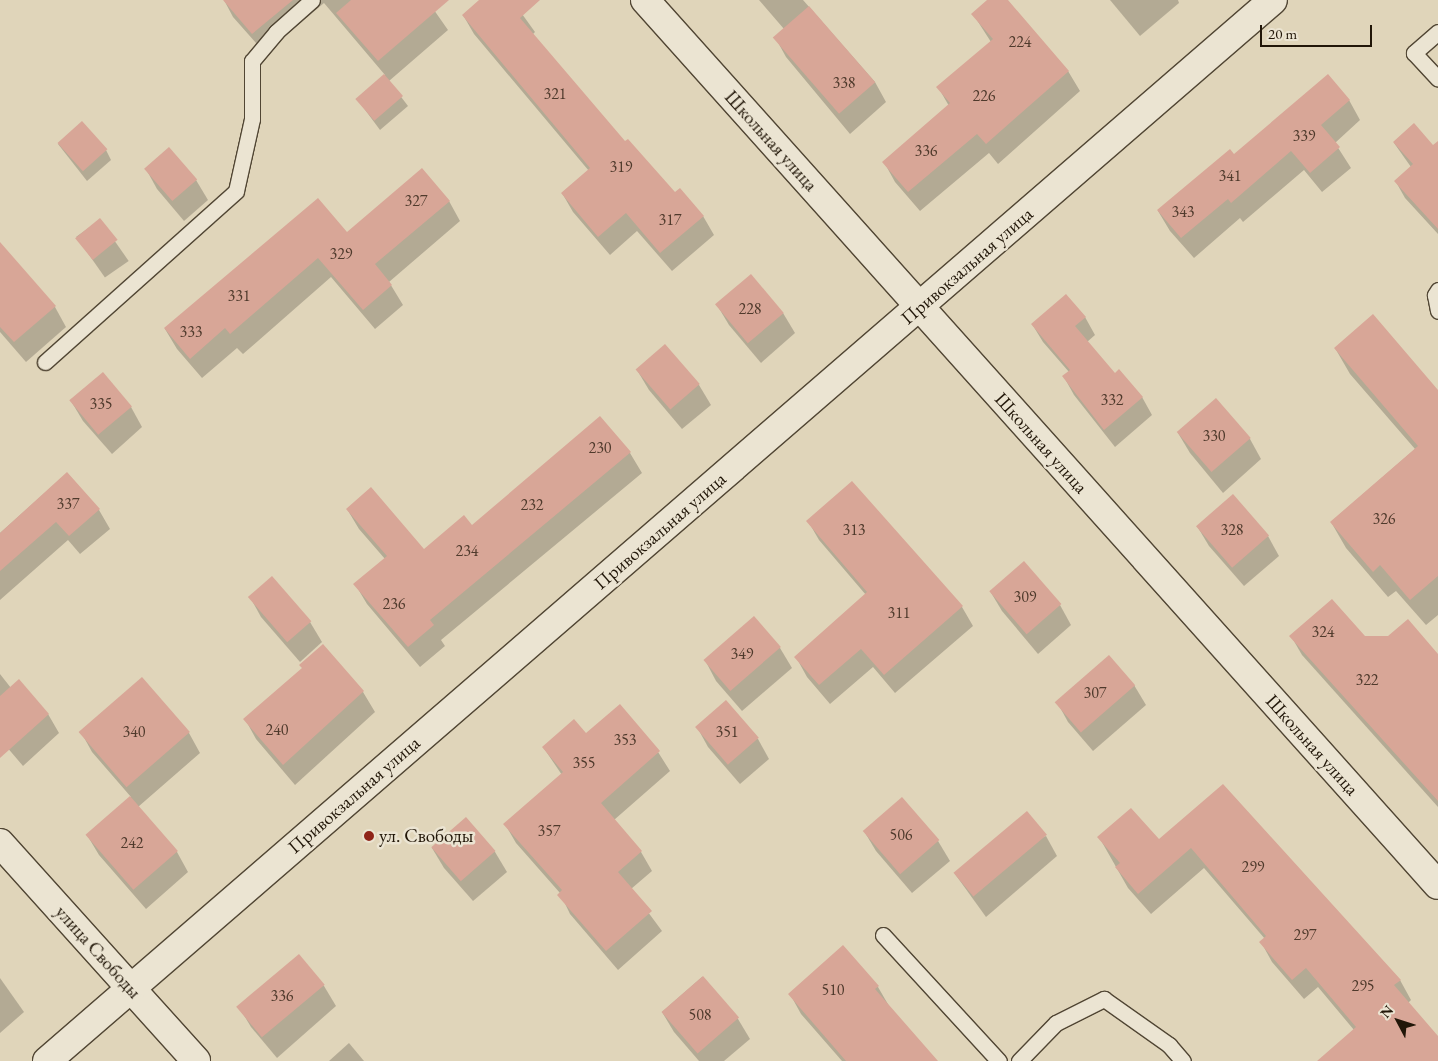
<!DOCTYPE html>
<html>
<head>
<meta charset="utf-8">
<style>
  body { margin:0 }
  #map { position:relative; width:1438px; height:1061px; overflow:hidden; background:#e0d5ba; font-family:"EB Garamond",serif }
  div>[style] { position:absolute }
  .shadow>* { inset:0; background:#0003; transform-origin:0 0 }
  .building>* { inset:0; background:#d8a697; transform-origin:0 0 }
  .roads { filter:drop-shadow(1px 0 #514634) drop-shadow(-1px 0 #514634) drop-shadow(0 1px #514634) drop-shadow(0 -1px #514634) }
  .lane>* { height:15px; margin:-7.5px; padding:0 7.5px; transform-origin:7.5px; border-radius:7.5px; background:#ebe4d2 }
  .street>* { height:28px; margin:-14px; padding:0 14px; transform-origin:14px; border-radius:14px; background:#ebe4d2 }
  .secondary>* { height:28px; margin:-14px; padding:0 14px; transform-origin:14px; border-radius:14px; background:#ebe4d2 }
  .dots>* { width:14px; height:14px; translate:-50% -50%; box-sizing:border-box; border:2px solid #ebe4d2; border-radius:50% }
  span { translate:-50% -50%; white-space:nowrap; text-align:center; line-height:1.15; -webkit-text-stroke:5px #ebe4d2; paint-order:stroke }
  .number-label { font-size:16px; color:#4f3a2c }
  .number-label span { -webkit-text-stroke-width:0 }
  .street-label { font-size:19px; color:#211608 }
  .poi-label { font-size:19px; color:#211608 }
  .left { translate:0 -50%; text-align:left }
  .north { position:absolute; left:1373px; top:996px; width:50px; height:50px; -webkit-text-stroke:4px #ebe4d2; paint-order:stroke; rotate:310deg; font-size:14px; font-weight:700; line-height:20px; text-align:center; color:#211608 }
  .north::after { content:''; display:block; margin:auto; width:18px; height:22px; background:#211608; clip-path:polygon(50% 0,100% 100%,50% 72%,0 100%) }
  .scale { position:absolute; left:1260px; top:25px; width:112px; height:22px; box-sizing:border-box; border:2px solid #211608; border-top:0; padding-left:6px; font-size:15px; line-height:18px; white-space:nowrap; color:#211608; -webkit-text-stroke:4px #ebe4d2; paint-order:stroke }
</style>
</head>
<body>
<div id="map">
  <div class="shadow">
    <div style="clip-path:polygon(224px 0,427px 0,448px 30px,389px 81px,408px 106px,380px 130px,357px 99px,385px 75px,324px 3px,265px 53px,233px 17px)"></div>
    <div style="clip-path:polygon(481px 0,512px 0,535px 32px,532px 35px,625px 143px,674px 194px,703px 216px,714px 235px,672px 271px,637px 231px,610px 255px,573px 212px,562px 193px,589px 171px,474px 34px,463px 15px)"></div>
    <div style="clip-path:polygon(759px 0,803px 0,875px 82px,886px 102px,850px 134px,786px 57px,775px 37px,784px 29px)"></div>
    <div style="clip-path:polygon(989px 0,1007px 0,1068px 71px,1080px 91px,998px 164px,989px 153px,920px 211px,895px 182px,884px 162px,949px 106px,938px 87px,991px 42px,973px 14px)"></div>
    <div style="clip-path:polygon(1110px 0,1178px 0,1179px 3px,1140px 36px)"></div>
    <div style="clip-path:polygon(1349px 100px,1360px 120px,1335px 143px,1351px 168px,1322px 192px,1304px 170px,1243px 222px,1240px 218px,1194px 258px,1170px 231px,1158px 211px,1234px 156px)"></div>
    <div style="clip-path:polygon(1394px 143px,1438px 151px,1438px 234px,1405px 198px,1396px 182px,1411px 167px)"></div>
    <div style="clip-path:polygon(58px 144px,106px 150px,111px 160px,87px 181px)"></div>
    <div style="clip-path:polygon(169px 149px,196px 180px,208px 200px,184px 221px,157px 189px,146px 169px)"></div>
    <div style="clip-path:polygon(449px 201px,460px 221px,389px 282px,403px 305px,375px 329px,331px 277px,243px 354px,237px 348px,202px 378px,177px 349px,165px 329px,347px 234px)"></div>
    <div style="left:100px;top:220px;width:50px;height:29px;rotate:55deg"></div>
    <div style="clip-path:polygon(0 268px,55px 307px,66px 327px,26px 362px,0 332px)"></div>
    <div style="clip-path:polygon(717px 305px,783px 313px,795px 333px,761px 363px,729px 325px)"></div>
    <div style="clip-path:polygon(1085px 317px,1095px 335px,1087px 342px,1115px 375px,1142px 397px,1152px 415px,1115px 447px,1074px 395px,1064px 377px,1069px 372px,1043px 342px,1032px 324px)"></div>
    <div style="clip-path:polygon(665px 346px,699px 385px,711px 405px,682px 429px,649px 390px,637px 370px)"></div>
    <div style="clip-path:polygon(1335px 348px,1438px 392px,1438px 615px,1426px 625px,1396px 591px,1388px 597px,1346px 548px,1331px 522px,1415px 449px,1350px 374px)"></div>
    <div style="clip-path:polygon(1216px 400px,1250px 439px,1261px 459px,1223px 493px,1190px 453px,1178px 433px)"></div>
    <div style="clip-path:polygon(71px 401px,131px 407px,142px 427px,112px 454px,83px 421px)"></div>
    <div style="clip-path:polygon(600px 418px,630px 453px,642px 473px,441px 640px,445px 646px,420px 667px,367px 604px,355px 584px,385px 559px,359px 529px,347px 509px,424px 551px,472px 527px)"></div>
    <div style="clip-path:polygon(67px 473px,99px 510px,110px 529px,80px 554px,68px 540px,0 600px,0 533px)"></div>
    <div style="clip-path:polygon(852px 483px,962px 607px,973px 626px,895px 693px,873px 667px,830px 704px,807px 677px,796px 657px,866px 595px,819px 540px,808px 521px)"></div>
    <div style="clip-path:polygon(1197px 526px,1268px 536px,1279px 556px,1244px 586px,1209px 546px)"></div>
    <div style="clip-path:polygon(272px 578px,310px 622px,322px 642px,300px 662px,261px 617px,250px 597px)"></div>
    <div style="clip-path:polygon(990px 591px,1060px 605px,1071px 625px,1038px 654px,1002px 611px)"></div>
    <div style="clip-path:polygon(754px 618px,780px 648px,792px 668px,742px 711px,716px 681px,705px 660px)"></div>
    <div style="clip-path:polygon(1291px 636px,1438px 656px,1438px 807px,1302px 655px)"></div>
    <div style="clip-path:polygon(323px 646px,363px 692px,375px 712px,295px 785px,256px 739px,245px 719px,303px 669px)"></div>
    <div style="clip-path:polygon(0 674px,11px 688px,48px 714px,59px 733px,23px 766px,0 739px)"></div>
    <div style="clip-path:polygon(1134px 685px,1146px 705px,1093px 751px,1068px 722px,1057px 702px)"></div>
    <div style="clip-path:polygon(697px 727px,758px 739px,769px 759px,740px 784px,708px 747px)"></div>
    <div style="clip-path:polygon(81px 732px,189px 733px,200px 753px,138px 807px,177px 852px,188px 872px,146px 909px,99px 855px,87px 835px,131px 797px,92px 752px)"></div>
    <div style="clip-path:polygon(586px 735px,658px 752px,670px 771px,614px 820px,641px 852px,652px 871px,631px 889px,662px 931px,618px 970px,570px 914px,560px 893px,516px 843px,505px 824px,562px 775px,543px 747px)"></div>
    <div style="clip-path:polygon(1223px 785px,1400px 980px,1411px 1000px,1408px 1003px,1438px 1038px,1438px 1061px,1319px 1061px,1354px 1030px,1318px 987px,1304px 999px,1272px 962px,1261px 942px,1265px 939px,1204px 868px,1151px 914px,1128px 888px,1099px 837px,1159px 841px)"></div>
    <div style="clip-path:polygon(466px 818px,495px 852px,507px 872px,473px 901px,444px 868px,432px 848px)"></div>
    <div style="clip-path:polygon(864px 831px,938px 841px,950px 861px,912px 893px,876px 851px)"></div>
    <div style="clip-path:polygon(1046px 836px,1057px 856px,986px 917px,955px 874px)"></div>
    <div style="clip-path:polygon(843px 947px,878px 987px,889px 1006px,937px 1061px,842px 1061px,801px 1014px,790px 994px)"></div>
    <div style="clip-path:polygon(299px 956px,324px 986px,336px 1006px,277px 1058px,251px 1027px,239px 1007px)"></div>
    <div style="clip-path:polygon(702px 977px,738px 1019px,750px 1039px,724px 1061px,699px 1061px,674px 1032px,662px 1012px)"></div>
    <div style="clip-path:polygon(0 978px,24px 1012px,0 1033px)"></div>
    <div style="clip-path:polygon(349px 1043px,364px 1061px,329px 1061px)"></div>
  </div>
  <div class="building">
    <div style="clip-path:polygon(223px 0,293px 0,252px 34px)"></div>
    <div style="clip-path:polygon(351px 0,449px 0,378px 61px,336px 13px)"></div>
    <div style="clip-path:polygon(479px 0,540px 0,520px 18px,625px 141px,628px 139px,675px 192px,680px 188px,704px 216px,660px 253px,626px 213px,598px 237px,561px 193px,590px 168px,462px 15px)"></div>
    <div style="clip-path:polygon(987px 0,1008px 0,1069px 71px,986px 144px,977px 134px,908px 192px,882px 162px,950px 103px,936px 87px,993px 39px,971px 14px)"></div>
    <div style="left:809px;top:6px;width:101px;height:48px;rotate:49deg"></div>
    <div style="left:384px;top:74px;width:29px;height:38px;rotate:49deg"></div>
    <div style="clip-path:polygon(1328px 74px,1350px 100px,1321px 125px,1340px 147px,1310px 173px,1291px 151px,1231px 203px,1228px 199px,1181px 238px,1157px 210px,1230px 149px,1234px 154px)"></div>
    <div style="left:82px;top:121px;width:38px;height:33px;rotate:48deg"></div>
    <div style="clip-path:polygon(1414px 123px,1433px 145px,1438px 141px,1438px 229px,1394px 181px,1413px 164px,1393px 142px)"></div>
    <div style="left:169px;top:147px;width:43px;height:33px;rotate:49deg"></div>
    <div style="clip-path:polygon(422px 168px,450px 201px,375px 264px,392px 285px,363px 310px,318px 258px,230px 334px,225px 328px,190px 359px,164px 328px,318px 198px,347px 232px)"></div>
    <div style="left:100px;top:218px;width:28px;height:32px;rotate:51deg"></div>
    <div style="clip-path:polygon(0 242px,56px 306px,14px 342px,0 327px)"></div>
    <div style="left:751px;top:274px;width:51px;height:47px;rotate:50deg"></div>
    <div style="clip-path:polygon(1066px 294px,1086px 317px,1075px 326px,1115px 373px,1119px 369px,1143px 397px,1104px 430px,1062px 376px,1070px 370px,1031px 324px)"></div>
    <div style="clip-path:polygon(1373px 314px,1438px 390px,1438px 576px,1410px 600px,1380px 565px,1373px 572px,1330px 522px,1418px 446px,1334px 348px)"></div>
    <div style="left:665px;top:344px;width:53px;height:39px;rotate:49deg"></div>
    <div style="left:103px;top:372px;width:45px;height:44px;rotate:50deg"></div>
    <div style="left:1216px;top:398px;width:53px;height:52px;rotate:49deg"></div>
    <div style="clip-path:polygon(600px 416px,631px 452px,430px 620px,434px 625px,408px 647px,353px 584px,387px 556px,346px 509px,371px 487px,424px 549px,464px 515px,472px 525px)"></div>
    <div style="clip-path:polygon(67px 472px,100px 509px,69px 536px,56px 522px,0 571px,0 533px)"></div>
    <div style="clip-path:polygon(852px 481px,963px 606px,884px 675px,861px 649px,819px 685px,794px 657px,867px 592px,806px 521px)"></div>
    <div style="left:1233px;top:494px;width:55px;height:49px;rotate:49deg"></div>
    <div style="left:1024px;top:561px;width:57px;height:46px;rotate:49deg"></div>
    <div style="left:272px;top:576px;width:60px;height:32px;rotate:49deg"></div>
    <div style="clip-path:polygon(1332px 599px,1365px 636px,1388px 636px,1408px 619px,1438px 654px,1438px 801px,1289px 636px)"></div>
    <div style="left:754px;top:616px;width:41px;height:67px;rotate:49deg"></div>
    <div style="clip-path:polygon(323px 644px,364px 691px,283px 765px,243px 719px,302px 668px,299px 665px)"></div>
    <div style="left:1109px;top:655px;width:40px;height:72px;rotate:49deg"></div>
    <div style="left:142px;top:677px;width:73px;height:84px;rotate:49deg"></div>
    <div style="clip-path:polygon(19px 679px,49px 714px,0 758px,0 696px)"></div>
    <div style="left:726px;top:700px;width:50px;height:41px;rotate:49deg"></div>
    <div style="clip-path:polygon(620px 704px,660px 751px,601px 803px,642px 851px,618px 872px,652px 911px,606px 951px,557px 895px,562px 890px,503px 824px,563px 772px,542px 747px,574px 719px,586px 733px)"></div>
    <div style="clip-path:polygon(1223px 784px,1401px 980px,1394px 985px,1438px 1036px,1438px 1061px,1317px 1061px,1356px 1027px,1306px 968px,1292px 980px,1259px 942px,1266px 936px,1191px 848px,1138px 894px,1115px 867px,1120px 863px,1097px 837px,1131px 808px,1159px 839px)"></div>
    <div style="left:130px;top:796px;width:73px;height:59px;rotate:49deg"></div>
    <div style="left:902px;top:797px;width:57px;height:52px;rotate:49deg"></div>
    <div style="left:1027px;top:811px;width:31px;height:96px;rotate:50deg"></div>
    <div style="left:466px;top:817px;width:45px;height:46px;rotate:49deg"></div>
    <div style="clip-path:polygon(843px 945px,879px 986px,875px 989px,938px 1061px,846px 1061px,788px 994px)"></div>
    <div style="left:299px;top:954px;width:40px;height:82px;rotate:50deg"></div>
    <div style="left:703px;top:976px;width:55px;height:55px;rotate:49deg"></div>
  </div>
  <div class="roads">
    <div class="lane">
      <div style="left:1438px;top:32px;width:32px;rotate:139deg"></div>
      <div style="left:1414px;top:53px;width:35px;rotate:47deg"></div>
      <div style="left:1438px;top:290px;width:6px;rotate:121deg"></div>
      <div style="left:1435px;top:295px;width:16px;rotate:79deg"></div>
      <div style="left:45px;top:362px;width:256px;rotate:-41.8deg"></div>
      <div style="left:236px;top:191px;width:74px;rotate:-77.5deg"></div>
      <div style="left:252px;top:119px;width:58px;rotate:-90deg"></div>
      <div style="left:252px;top:61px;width:38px;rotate:-50deg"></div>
      <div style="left:276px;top:32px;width:48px;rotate:-41.6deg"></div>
      <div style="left:883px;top:935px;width:171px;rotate:47.4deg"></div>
      <div style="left:1019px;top:1061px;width:53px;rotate:-45.8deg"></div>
      <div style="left:1056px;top:1023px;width:54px;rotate:-26.6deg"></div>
      <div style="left:1104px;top:999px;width:80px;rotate:35.3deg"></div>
      <div style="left:1169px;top:1045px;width:21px;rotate:49deg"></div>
    </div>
    <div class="street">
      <div style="left:645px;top:0;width:1188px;rotate:48.14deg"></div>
      <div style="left:0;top:843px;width:293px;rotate:48deg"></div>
    </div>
    <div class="secondary">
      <div style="left:47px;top:1061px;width:1621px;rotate:-40.87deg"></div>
    </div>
  </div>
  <div class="dots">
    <div style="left:369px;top:836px;background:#8f2418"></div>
  </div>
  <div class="number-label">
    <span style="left:1020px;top:42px">224</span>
    <span style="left:844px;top:83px">338</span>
    <span style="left:555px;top:94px">321</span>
    <span style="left:984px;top:96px">226</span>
    <span style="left:1304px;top:136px">339</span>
    <span style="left:926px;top:151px">336</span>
    <span style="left:621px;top:167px">319</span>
    <span style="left:1230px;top:176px">341</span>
    <span style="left:416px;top:201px">327</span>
    <span style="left:1183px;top:212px">343</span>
    <span style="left:670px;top:220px">317</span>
    <span style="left:341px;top:254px">329</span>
    <span style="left:239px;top:296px">331</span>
    <span style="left:750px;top:309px">228</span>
    <span style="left:191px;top:332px">333</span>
    <span style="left:1112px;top:400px">332</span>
    <span style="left:101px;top:404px">335</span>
    <span style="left:1214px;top:436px">330</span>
    <span style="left:600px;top:448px">230</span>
    <span style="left:68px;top:504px">337</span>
    <span style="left:532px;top:505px">232</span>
    <span style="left:1384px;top:519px">326</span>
    <span style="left:854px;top:530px">313</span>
    <span style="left:1232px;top:530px">328</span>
    <span style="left:467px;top:551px">234</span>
    <span style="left:1025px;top:597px">309</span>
    <span style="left:394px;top:604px">236</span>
    <span style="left:899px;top:613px">311</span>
    <span style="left:1323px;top:632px">324</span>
    <span style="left:742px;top:654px">349</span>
    <span style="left:1367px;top:680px">322</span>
    <span style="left:1095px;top:693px">307</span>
    <span style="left:277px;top:730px">240</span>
    <span style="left:134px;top:732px">340</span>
    <span style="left:727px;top:732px">351</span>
    <span style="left:625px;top:740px">353</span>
    <span style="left:584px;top:763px">355</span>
    <span style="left:549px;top:831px">357</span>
    <span style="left:901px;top:835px">506</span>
    <span style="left:132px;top:843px">242</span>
    <span style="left:1253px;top:867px">299</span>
    <span style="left:1305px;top:935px">297</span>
    <span style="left:1363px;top:986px">295</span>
    <span style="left:833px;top:990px">510</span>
    <span style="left:282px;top:996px">336</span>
    <span style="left:700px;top:1015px">508</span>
  </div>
  <div class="street-label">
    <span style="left:771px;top:141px;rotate:48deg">Школьная улица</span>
    <span style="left:967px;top:266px;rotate:-41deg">Привокзальная улица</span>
    <span style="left:1041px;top:443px;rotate:48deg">Школьная улица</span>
    <span style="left:660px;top:531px;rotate:-41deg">Привокзальная улица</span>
    <span style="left:1312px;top:745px;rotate:48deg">Школьная улица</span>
    <span style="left:354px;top:795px;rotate:-41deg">Привокзальная улица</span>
    <span style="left:98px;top:952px;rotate:48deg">улица Свободы</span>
  </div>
  <div class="poi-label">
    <span class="left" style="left:379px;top:836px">ул. Свободы</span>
  </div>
  <div class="north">N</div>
  <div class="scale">20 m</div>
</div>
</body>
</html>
